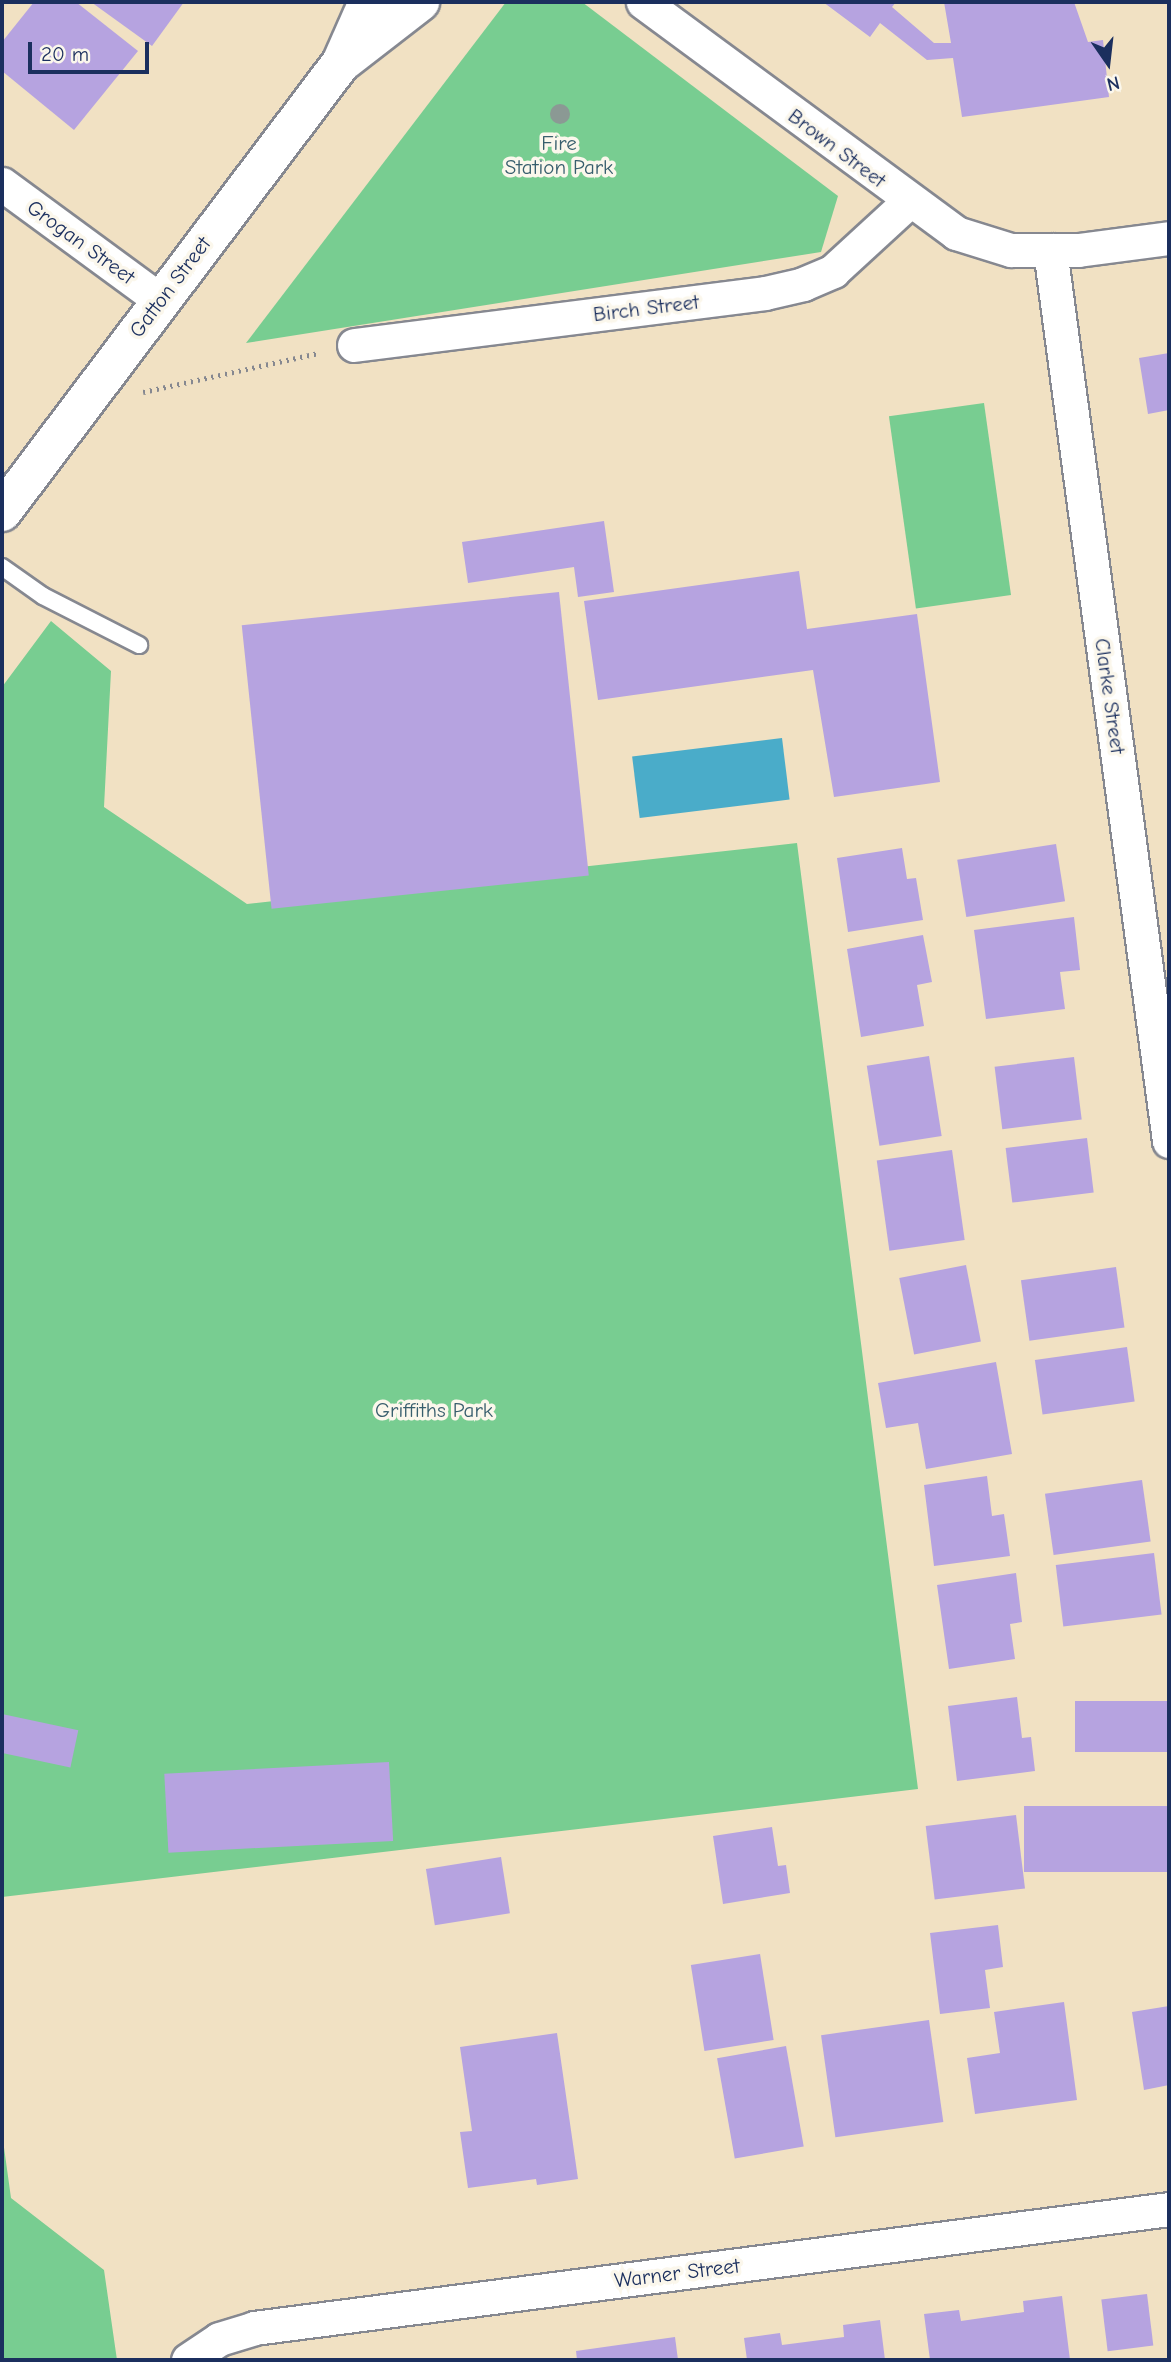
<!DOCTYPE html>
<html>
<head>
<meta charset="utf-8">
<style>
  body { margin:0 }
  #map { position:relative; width:1171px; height:2362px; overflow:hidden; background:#f1e1c3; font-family:"Comic Neue",sans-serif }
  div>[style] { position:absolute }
  .green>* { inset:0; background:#78cd91; transform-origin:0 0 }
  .water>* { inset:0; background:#4aacc9; transform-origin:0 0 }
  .building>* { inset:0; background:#b6a3e0; transform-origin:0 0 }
  .path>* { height:4.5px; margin-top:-2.25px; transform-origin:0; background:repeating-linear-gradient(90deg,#868890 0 2px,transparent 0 7px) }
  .roads { filter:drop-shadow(2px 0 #868890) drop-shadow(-2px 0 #868890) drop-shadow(0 2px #868890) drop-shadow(0 -2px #868890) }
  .service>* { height:16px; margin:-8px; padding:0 8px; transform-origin:8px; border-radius:8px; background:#fff }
  .minor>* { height:33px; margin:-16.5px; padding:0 16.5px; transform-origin:16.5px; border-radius:16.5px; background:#fff }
  .tertiary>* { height:38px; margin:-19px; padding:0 19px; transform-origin:19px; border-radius:19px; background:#fff }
  .trees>* { width:20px; height:20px; margin:-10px; border-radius:50%; background:#8b9994 }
  span { translate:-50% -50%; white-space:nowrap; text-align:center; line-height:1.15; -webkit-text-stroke:7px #fbf7ec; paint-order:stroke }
  .park-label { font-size:21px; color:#375e6d }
  .street-label { font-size:21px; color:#1b2f5e }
  .frame { position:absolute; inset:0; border:4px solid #1b2f5e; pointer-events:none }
  .north { position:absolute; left:1073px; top:28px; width:70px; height:70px; -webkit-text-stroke:5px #fbf7ec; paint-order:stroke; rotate:166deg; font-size:19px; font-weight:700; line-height:28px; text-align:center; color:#1b2f5e }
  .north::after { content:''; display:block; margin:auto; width:24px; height:32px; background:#1b2f5e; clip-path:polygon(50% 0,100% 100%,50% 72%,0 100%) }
  .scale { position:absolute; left:28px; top:42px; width:121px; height:32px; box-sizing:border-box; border:4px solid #1b2f5e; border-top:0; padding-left:9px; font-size:21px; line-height:24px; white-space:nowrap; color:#1b2f5e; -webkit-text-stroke:5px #fbf7ec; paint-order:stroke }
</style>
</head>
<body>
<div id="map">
  <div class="green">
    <div style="clip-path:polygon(506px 2px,582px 2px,838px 196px,821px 252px,246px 343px)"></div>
    <div style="left:984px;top:403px;width:194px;height:96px;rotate:82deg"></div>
    <div style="clip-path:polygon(51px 621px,111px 671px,104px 807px,247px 904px,797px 843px,918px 1789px,2px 1897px,2px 687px)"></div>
    <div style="clip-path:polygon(2px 2133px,11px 2198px,104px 2270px,117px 2360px,2px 2360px)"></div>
  </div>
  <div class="water">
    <div style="left:782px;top:738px;width:62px;height:151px;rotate:83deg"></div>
  </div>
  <div class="building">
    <div style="clip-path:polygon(34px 2px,76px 2px,138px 51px,74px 130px,2px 71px,2px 42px)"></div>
    <div style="clip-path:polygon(91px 2px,184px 2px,152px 46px)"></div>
    <div style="clip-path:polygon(823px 2px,896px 2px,892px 7px,934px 43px,951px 43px,944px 2px,1074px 2px,1088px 42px,1103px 40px,1109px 97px,962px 117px,953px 58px,927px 60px,880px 23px,870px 37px)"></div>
    <div style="clip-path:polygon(1169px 353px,1169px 410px,1148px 414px,1139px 358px)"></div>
    <div style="clip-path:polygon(604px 521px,614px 592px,578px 597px,574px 567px,468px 583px,462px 542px)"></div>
    <div style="clip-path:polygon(799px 571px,807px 629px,917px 614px,940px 782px,834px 797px,813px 670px,598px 700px,584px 601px)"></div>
    <div style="left:559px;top:592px;width:285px;height:319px;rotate:84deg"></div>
    <div style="left:1056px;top:844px;width:58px;height:100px;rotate:81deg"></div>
    <div style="clip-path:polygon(902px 848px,907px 879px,916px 878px,923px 920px,848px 932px,837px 858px)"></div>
    <div style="clip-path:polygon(1074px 917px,1080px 970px,1060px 972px,1065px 1009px,986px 1019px,974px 930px)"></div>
    <div style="clip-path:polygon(923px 935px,932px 982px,917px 985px,924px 1026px,861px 1037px,847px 949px)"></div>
    <div style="left:929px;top:1056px;width:81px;height:63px;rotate:81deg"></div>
    <div style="left:1074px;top:1057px;width:63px;height:80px;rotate:83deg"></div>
    <div style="left:1087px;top:1138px;width:55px;height:82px;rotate:83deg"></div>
    <div style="left:952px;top:1150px;width:91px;height:76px;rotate:82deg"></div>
    <div style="left:966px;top:1265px;width:78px;height:68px;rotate:79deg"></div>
    <div style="left:1116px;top:1267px;width:61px;height:96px;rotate:82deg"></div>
    <div style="left:1127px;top:1347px;width:55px;height:93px;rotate:82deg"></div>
    <div style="clip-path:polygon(996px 1362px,1012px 1454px,926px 1469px,918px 1423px,886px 1428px,878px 1383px)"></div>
    <div style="clip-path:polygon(987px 1476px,992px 1516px,1004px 1514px,1010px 1556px,934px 1566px,924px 1485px)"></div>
    <div style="left:1142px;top:1480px;width:62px;height:98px;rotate:82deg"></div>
    <div style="left:1154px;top:1553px;width:62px;height:99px;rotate:83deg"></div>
    <div style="clip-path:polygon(1016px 1573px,1022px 1622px,1010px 1624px,1015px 1659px,949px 1669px,937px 1585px)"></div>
    <div style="clip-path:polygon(1017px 1697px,1022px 1738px,1031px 1737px,1035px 1771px,957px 1781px,948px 1706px)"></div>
    <div style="left:1169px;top:1701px;width:51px;height:94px;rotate:90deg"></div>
    <div style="left:2px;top:1714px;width:78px;height:38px;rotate:12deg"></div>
    <div style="left:389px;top:1762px;width:79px;height:225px;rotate:87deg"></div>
    <div style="left:1169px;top:1806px;width:66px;height:145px;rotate:90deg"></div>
    <div style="left:1016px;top:1815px;width:74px;height:91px;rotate:83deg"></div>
    <div style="clip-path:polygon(772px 1827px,778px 1866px,786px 1865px,790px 1893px,723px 1904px,713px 1836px)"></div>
    <div style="left:501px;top:1857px;width:57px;height:76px;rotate:81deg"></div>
    <div style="clip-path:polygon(998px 1925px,1003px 1967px,985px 1970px,990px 2008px,940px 2014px,930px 1933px)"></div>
    <div style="left:760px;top:1954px;width:87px;height:70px;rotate:81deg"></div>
    <div style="clip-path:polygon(1064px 2002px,1077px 2100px,975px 2114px,967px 2058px,1000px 2053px,994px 2012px)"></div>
    <div style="clip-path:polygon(1169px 2006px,1169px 2085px,1144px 2090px,1132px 2012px)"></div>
    <div style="left:929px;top:2020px;width:103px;height:109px;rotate:82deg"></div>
    <div style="clip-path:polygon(557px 2033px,578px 2179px,537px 2185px,536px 2179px,468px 2188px,460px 2132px,472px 2131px,460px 2047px)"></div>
    <div style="left:786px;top:2046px;width:102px;height:70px;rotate:80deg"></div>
    <div style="left:1147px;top:2294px;width:52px;height:46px;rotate:83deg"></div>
    <div style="clip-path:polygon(1062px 2296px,1070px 2360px,930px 2360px,924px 2314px,959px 2310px,961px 2321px,1024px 2312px,1023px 2301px)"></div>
    <div style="clip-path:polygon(880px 2320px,885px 2360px,747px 2360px,744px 2338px,780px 2333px,782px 2345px,844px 2337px,843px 2325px)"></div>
    <div style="clip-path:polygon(675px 2337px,678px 2360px,577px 2360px,576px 2351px)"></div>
  </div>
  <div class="path">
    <div style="left:143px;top:392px;width:180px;rotate:-12.5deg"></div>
  </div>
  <div class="roads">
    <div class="service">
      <div style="left:2px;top:567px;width:50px;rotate:35.3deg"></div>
      <div style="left:43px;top:596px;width:108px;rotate:27deg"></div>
    </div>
    <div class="minor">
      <div style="left:643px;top:2px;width:389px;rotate:36.4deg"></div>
      <div style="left:956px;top:233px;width:58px;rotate:17.2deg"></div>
      <div style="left:1011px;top:250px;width:67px"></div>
      <div style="left:1078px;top:250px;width:92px;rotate:-7.5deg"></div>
      <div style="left:2px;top:184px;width:196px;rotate:36.3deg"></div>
      <div style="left:1050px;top:250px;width:899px;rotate:82.39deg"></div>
      <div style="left:354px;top:345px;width:414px;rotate:-7.2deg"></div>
      <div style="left:765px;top:293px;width:39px;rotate:-13deg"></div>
      <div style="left:803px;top:284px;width:33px;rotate:-23deg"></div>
      <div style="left:833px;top:271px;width:102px;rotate:-42.6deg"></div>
      <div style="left:188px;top:2360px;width:37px;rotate:-34deg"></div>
      <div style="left:219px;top:2339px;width:37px;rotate:-17deg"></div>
      <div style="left:254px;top:2328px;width:923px;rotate:-7.41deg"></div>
    </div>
    <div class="tertiary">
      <div style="left:345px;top:60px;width:95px;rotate:-37.7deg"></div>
      <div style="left:2px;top:512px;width:563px;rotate:-52.95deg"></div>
      <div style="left:341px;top:63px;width:67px;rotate:-66.1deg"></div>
    </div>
  </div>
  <div class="trees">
    <div style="left:560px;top:114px"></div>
  </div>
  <div class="park-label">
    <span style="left:559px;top:155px">Fire<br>Station Park</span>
    <span style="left:434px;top:1410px">Griffiths Park</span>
  </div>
  <div class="street-label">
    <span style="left:837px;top:148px;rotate:37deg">Brown Street</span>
    <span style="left:81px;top:242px;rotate:36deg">Grogan Street</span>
    <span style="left:170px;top:287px;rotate:-53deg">Gatton Street</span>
    <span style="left:646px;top:308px;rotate:-7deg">Birch Street</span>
    <span style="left:1110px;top:696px;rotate:82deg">Clarke Street</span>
    <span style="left:677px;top:2273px;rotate:-7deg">Warner Street</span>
  </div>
  <div class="frame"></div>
  <div class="north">N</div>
  <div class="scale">20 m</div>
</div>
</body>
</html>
